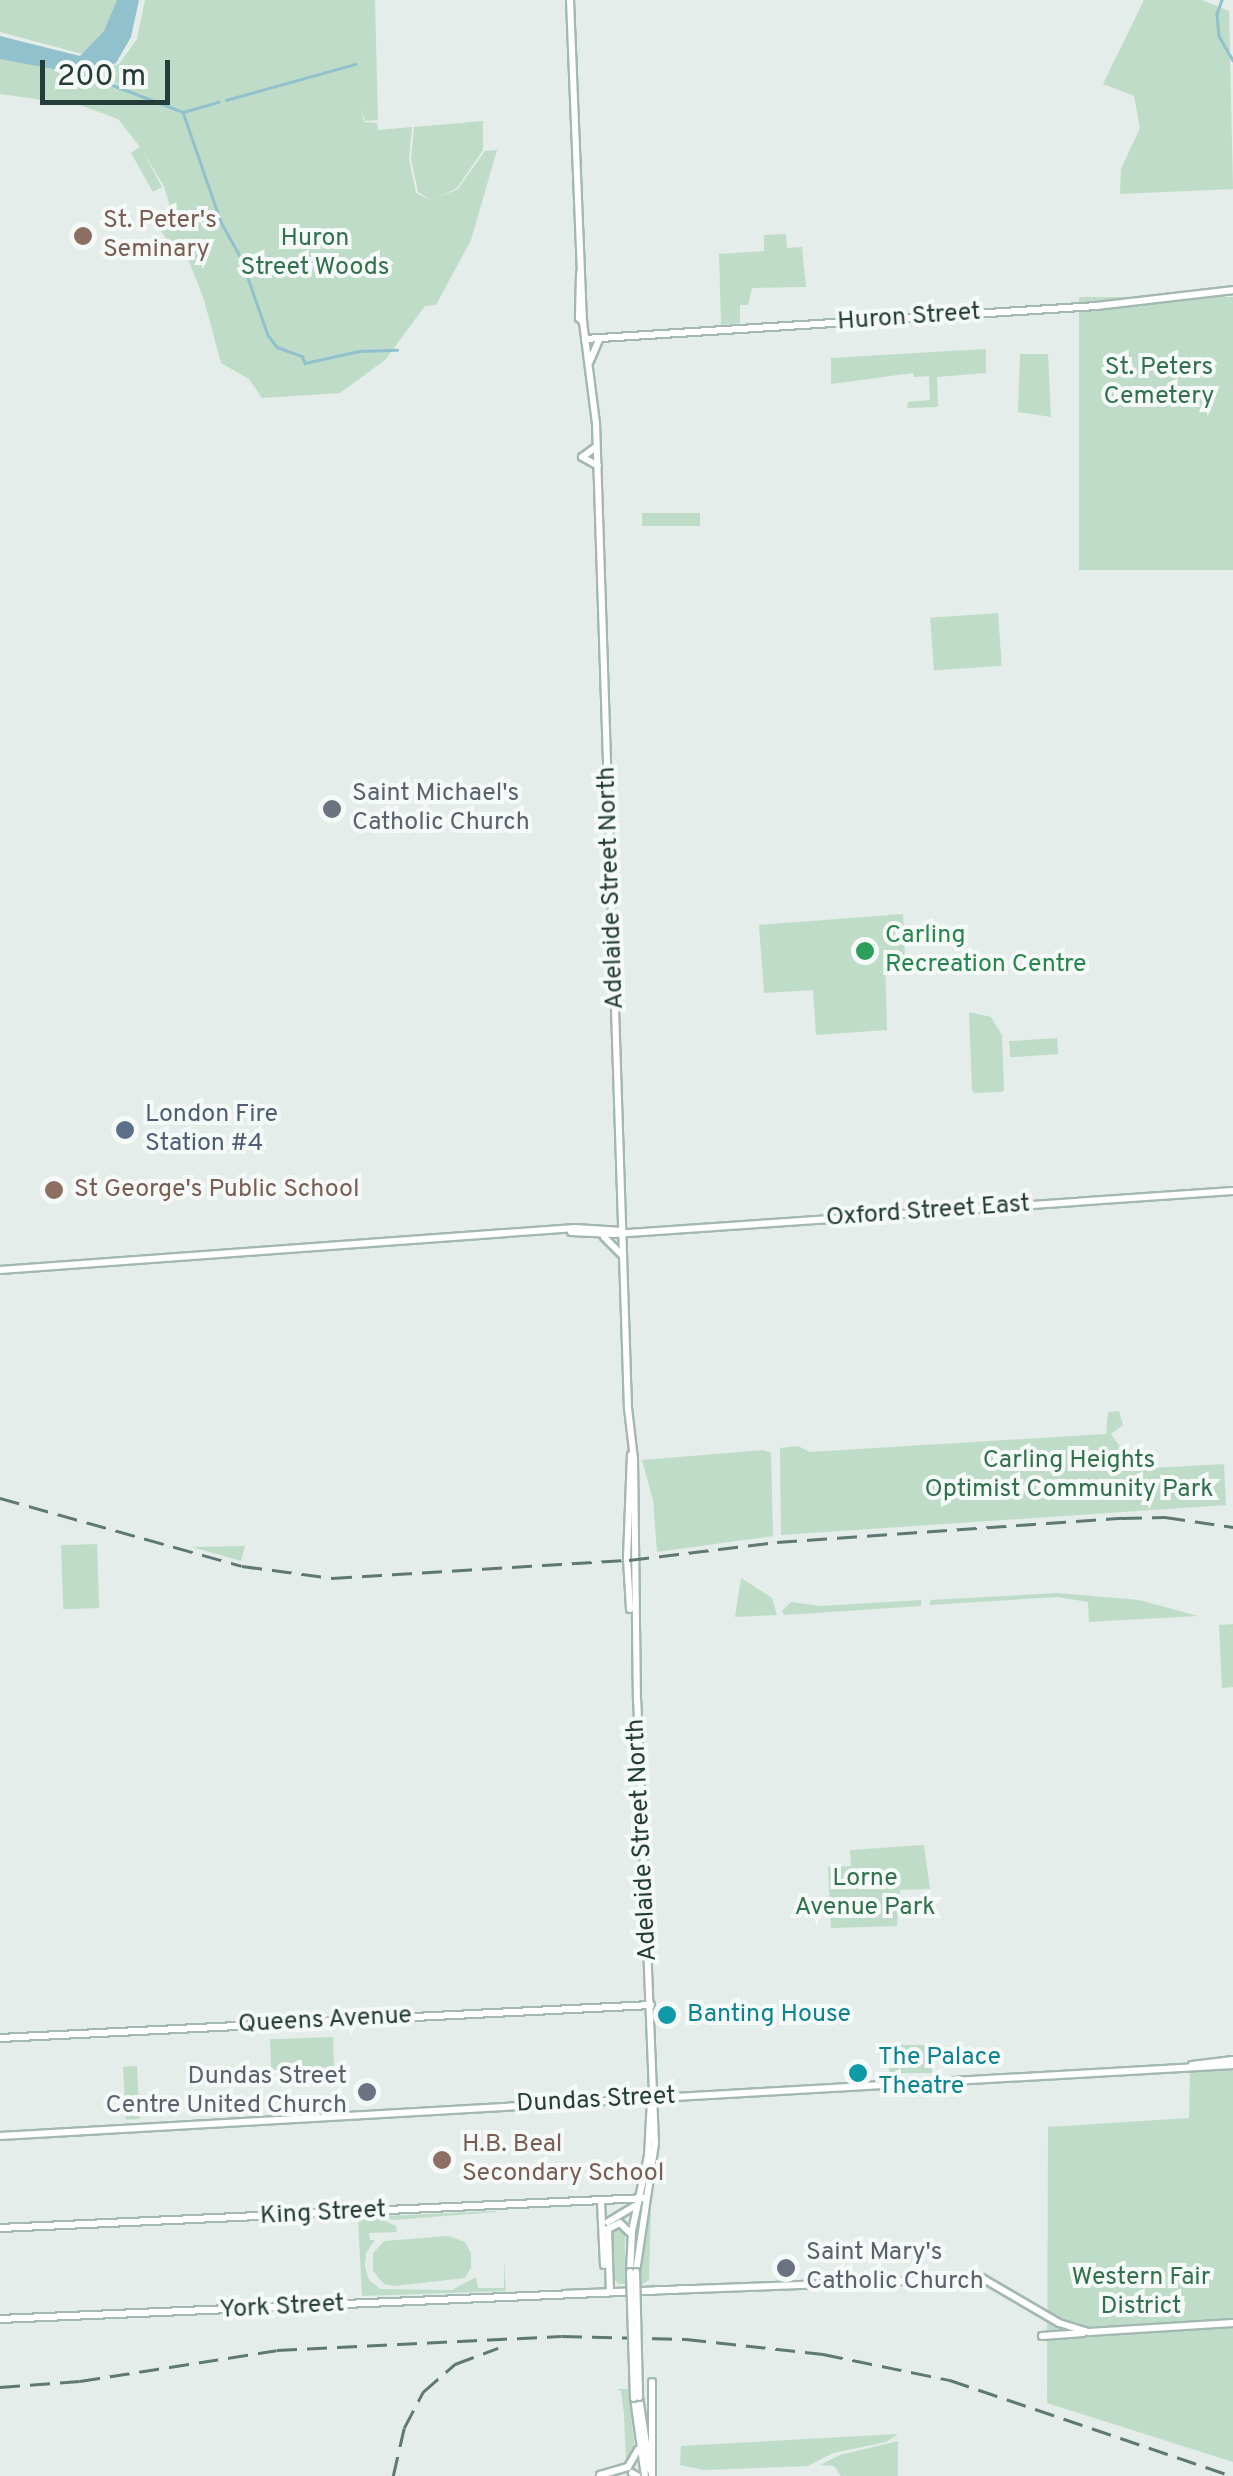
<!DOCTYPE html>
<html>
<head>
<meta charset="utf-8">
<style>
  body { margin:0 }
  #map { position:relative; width:1233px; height:2476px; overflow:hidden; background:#e4ede9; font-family:Overpass,sans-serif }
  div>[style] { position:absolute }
  .green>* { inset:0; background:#bfdcc8; transform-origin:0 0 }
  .water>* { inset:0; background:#90c1cd }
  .stream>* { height:2.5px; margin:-1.25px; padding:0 1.25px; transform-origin:1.25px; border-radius:1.25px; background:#90c1cd }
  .roads { filter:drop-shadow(2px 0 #a3b8b1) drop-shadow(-2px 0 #a3b8b1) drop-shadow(0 2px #a3b8b1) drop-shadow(0 -2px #a3b8b1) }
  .secondary>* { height:6px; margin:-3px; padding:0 3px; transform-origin:3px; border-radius:3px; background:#fff }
  .rail>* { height:2.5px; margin-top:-1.25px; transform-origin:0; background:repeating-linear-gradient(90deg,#5f7873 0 20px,transparent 0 30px) }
  .bridges { filter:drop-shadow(2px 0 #a3b8b1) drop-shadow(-2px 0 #a3b8b1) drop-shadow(0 2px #a3b8b1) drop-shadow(0 -2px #a3b8b1) }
  .secondary-bridge>* { height:6px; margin:-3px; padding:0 3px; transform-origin:3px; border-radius:3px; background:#fff }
  .dots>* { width:28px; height:28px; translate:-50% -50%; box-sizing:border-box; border:5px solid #f5f9f7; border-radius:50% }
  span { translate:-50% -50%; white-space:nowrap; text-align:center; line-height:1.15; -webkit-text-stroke:8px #f5f9f7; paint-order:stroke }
  .education-label { font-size:25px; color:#785e54 }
  .left { translate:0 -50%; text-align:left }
  .park-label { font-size:25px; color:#32714d }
  .street-label { font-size:25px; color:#253d38 }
  .worship-label { font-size:25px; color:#5b616d }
  .right { translate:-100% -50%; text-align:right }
  .leisure-label { font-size:25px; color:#27864d }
  .service-label { font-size:25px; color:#4e5e75 }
  .culture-label { font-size:25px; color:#0d838f }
  .scale { position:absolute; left:40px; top:60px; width:130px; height:45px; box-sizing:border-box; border:5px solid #253d38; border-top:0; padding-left:12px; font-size:30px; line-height:35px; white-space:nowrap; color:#253d38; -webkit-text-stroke:8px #f5f9f7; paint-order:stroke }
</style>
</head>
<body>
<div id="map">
  <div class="green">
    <div style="clip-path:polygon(0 0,119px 0,106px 29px,82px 54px,0 32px)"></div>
    <div style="clip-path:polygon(145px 0,375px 0,378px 120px,365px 121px,360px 107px,364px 122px,377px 123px,378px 130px,412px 127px,409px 159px,416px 193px,430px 200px,418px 192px,411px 159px,414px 127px,483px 121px,483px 150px,457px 188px,434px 199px,458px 189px,485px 151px,497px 150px,471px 240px,436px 305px,425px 306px,385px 360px,340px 393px,262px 398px,249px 379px,221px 363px,204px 300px,183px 246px,168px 240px,158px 228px,174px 221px,164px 186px,142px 150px,162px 187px,153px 192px,131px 153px,140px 147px,118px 119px,80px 105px,0 94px,0 57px,83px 73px,130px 89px,88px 72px,119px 64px,137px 39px)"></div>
    <div style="clip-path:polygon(1144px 0,1202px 0,1229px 11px,1233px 189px,1120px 194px,1121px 169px,1140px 128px,1134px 96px,1103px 84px)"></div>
    <div style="clip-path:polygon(786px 234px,787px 248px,802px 247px,806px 287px,752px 288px,748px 305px,740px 305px,740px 323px,721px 325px,719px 254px,764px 251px,764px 235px)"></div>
    <div style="left:1233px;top:297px;width:273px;height:154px;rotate:90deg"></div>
    <div style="clip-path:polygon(986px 349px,986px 373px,937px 377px,938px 407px,907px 408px,908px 402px,930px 400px,929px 376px,914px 377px,913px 373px,831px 384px,831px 358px)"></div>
    <div style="clip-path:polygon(1020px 354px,1048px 354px,1051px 417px,1018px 412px)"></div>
    <div style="left:700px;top:513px;width:13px;height:58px;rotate:90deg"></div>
    <div style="left:998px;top:613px;width:53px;height:68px;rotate:86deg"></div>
    <div style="clip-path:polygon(903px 914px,905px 958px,885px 960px,887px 1030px,816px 1035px,813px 990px,764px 993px,759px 925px)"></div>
    <div style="clip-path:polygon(969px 1012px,991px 1017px,1002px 1035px,1004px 1090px,1001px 1092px,974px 1093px,972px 1089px)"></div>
    <div style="left:1057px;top:1038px;width:16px;height:48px;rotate:86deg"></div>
    <div style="clip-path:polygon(1119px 1411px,1123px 1425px,1111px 1434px,1136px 1469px,1224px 1464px,1226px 1505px,781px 1535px,780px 1448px,798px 1446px,810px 1452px,1106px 1434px,1108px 1412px)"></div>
    <div style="clip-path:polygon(764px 1450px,771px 1453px,773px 1536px,657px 1552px,653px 1500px,642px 1460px)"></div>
    <div style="left:97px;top:1544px;width:64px;height:36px;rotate:88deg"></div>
    <div style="clip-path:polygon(245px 1546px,241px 1561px,192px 1547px)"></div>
    <div style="clip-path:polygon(741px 1578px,772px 1598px,777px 1615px,735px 1617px)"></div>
    <div style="clip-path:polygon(1057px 1593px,1139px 1600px,1198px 1616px,1089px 1622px,1088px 1602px,1058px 1597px,929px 1605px,931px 1600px)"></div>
    <div style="clip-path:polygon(921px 1600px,921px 1606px,784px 1615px,782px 1611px,791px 1602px,821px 1606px)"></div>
    <div style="clip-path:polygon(1233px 1624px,1233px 1687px,1222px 1688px,1219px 1625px)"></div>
    <div style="clip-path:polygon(924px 1845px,930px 1889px,900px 1890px,897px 1926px,831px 1928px,828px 1867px,851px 1866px,850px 1850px)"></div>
    <div style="left:333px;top:2037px;width:31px;height:63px;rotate:88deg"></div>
    <div style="left:932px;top:2045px;width:28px;height:43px;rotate:90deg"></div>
    <div style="left:137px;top:2066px;width:53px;height:14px;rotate:87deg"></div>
    <div style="clip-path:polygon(1233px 2068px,1233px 2462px,1047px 2403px,1048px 2127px,1189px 2118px,1190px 2070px)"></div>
    <div style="clip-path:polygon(651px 2209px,649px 2280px,640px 2285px,639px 2272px)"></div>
    <div style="clip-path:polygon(497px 2212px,392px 2220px,383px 2216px,495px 2211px)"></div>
    <div style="clip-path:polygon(372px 2215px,396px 2226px,397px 2232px,369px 2233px,370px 2240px,375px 2240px,366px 2253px,365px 2267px,369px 2280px,380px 2289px,452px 2290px,476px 2277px,478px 2288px,504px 2288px,504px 2261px,506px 2291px,362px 2296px,358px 2219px)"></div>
    <div style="clip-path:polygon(620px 2226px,625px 2231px,625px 2284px,618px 2284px,612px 2275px,610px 2233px)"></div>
    <div style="clip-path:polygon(448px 2236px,465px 2242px,471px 2253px,471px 2268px,465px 2278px,395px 2286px,384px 2284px,373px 2271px,373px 2253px,384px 2241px)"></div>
    <div style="clip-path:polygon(616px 2389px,628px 2389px,635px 2450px,621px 2466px,626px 2459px,624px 2415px,621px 2391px)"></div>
    <div style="clip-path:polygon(898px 2434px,886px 2442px,833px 2453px,808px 2466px,704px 2470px,680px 2465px,681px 2446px)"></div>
    <div style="clip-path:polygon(898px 2441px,898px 2476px,841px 2476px,834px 2466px,820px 2465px,840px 2455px)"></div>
  </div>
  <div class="water">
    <div style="clip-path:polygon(117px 0,139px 0,131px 37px,116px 63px,81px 74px,0 59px,0 36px,80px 56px,104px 31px)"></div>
  </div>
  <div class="stream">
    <div style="left:1222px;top:0;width:15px;rotate:110deg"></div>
    <div style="left:1217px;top:14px;width:22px;rotate:85deg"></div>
    <div style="left:1219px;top:36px;width:28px;rotate:60deg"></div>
    <div style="left:84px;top:74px;width:106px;rotate:21deg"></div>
    <div style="left:183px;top:112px;width:37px;rotate:-16deg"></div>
    <div style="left:226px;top:100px;width:134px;rotate:-15.6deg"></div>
    <div style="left:183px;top:112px;width:116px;rotate:70.9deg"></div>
    <div style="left:221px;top:222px;width:41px;rotate:60.9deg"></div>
    <div style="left:241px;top:258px;width:82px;rotate:70.7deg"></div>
    <div style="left:268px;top:335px;width:15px;rotate:53deg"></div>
    <div style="left:277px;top:347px;width:27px;rotate:20deg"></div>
    <div style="left:302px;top:356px;width:8px;rotate:67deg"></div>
    <div style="left:305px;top:363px;width:55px;rotate:-12.5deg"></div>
    <div style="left:359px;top:351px;width:38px;rotate:-2deg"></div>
  </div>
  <div class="roads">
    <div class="secondary">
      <div style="left:570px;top:0;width:322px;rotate:87.7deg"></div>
      <div style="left:583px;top:322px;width:102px;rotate:82.7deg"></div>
      <div style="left:596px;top:423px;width:986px;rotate:88.14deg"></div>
      <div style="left:628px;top:1408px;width:51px;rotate:83.3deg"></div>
      <div style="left:634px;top:1459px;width:242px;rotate:89.3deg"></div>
      <div style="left:580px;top:273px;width:45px;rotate:91.3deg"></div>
      <div style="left:579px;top:318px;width:6px;rotate:45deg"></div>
      <div style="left:585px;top:339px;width:513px;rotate:-3.69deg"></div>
      <div style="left:1097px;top:306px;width:137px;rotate:-6.7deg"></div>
      <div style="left:590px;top:361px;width:25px;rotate:-67deg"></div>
      <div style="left:596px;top:447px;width:17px;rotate:144deg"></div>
      <div style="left:582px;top:457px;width:18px;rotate:29deg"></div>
      <div style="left:571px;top:1232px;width:43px;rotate:2.7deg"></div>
      <div style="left:614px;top:1234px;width:620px;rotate:-3.97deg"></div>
      <div style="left:604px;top:1237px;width:27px;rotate:45deg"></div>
      <div style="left:0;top:1270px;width:577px;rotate:-4.18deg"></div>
      <div style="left:575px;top:1228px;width:47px;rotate:3.7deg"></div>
      <div style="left:630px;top:1609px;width:51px;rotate:-93.4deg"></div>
      <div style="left:627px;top:1558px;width:103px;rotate:-87.8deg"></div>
      <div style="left:0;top:2038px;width:652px;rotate:-2.9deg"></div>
      <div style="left:1192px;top:2065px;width:41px;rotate:-7deg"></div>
      <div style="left:0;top:2136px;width:1235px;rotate:-3.3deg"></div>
      <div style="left:601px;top:2202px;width:63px;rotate:87.3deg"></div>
      <div style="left:608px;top:2222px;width:31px;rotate:-31deg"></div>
      <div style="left:0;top:2228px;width:647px;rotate:-2.66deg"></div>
      <div style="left:630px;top:2272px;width:41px;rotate:-87.2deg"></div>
      <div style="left:632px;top:2231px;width:77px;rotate:-78deg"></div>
      <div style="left:648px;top:2156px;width:55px;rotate:-86.9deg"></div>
      <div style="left:636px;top:2272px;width:130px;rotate:-81.6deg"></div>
      <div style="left:655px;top:2143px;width:442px;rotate:-92.3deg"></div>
      <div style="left:610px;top:2292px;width:63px;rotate:-91.8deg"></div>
      <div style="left:608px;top:2229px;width:13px;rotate:-27deg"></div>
      <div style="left:620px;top:2223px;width:13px;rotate:45deg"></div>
      <div style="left:565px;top:2294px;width:417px;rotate:-2.2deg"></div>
      <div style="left:982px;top:2278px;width:89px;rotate:30.3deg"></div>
      <div style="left:1059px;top:2323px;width:31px;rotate:17deg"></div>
      <div style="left:1089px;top:2332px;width:144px;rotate:-3.6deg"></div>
      <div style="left:0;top:2319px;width:691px;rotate:-2.49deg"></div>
      <div style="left:1042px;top:2336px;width:41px;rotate:-4.2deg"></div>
      <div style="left:639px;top:2397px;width:74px;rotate:81.4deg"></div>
      <div style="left:634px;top:2398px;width:79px;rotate:82deg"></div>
      <div style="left:632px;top:2473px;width:6px;rotate:31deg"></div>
      <div style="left:600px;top:2475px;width:29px;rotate:-16deg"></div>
      <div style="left:628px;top:2467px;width:20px;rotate:-60deg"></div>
      <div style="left:652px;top:2476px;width:94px;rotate:-90deg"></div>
    </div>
  </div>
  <div class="rail">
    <div style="left:0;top:1498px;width:251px;rotate:15.7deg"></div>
    <div style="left:242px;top:1566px;width:91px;rotate:7.6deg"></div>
    <div style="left:332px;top:1578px;width:298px;rotate:-3.5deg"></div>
    <div style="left:629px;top:1560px;width:149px;rotate:-6.9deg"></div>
    <div style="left:777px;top:1542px;width:346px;rotate:-4deg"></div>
    <div style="left:1122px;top:1518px;width:43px;rotate:-1.3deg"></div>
    <div style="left:1165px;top:1517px;width:69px;rotate:8.4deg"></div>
    <div style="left:0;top:2387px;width:80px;rotate:-4.3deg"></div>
    <div style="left:80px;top:2381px;width:199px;rotate:-8.9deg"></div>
    <div style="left:277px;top:2350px;width:285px;rotate:-2.8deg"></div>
    <div style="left:562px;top:2336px;width:124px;rotate:1.4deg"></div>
    <div style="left:686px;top:2339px;width:138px;rotate:6.2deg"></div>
    <div style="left:823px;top:2354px;width:130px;rotate:11.6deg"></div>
    <div style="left:950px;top:2380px;width:298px;rotate:18.8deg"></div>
    <div style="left:393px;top:2476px;width:49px;rotate:-77.1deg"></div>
    <div style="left:404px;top:2428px;width:41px;rotate:-62.2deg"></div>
    <div style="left:423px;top:2392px;width:43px;rotate:-41.2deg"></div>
    <div style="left:455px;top:2364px;width:46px;rotate:-20.4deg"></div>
  </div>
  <div class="bridges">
    <div class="secondary-bridge">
      <div style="left:630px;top:2272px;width:126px;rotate:88.2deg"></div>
      <div style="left:636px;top:2272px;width:125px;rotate:88.6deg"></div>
    </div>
  </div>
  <div class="dots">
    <div style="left:83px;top:236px;background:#8d6e63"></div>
    <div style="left:332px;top:809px;background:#6b7280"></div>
    <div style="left:865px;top:951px;background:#2e9e5b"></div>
    <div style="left:125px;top:1130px;background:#5c6f8a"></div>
    <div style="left:54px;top:1190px;background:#8d6e63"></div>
    <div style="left:667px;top:2015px;background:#0f9aa8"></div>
    <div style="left:858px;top:2073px;background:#0f9aa8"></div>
    <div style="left:367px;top:2092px;background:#6b7280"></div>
    <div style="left:442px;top:2160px;background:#8d6e63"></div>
    <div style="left:786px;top:2268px;background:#6b7280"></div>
  </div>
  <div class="education-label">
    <span class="left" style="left:103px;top:236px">St. Peter's<br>Seminary</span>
    <span class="left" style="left:74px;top:1190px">St George's Public School</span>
    <span class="left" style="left:462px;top:2160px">H.B. Beal<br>Secondary School</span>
  </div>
  <div class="park-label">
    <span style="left:315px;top:254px">Huron<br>Street Woods</span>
    <span style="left:1159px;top:383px">St. Peters<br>Cemetery</span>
    <span style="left:1069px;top:1476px">Carling Heights<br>Optimist Community Park</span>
    <span style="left:865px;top:1894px">Lorne<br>Avenue Park</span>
    <span style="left:1141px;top:2293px">Western Fair<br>District</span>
  </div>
  <div class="street-label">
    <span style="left:909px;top:318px;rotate:-4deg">Huron Street</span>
    <span style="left:612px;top:888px;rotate:-92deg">Adelaide Street North</span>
    <span style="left:928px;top:1212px;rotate:-4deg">Oxford Street East</span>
    <span style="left:643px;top:1840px;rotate:-93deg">Adelaide Street North</span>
    <span style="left:325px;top:2021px;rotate:-3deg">Queens Avenue</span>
    <span style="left:596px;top:2101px;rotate:-3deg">Dundas Street</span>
    <span style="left:323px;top:2214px;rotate:-3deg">King Street</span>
    <span style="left:282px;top:2308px;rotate:-3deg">York Street</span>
  </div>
  <div class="worship-label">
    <span class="left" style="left:352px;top:809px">Saint Michael's<br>Catholic Church</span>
    <span class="right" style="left:347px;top:2092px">Dundas Street<br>Centre United Church</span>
    <span class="left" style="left:806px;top:2268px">Saint Mary's<br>Catholic Church</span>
  </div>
  <div class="leisure-label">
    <span class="left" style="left:885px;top:951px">Carling<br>Recreation Centre</span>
  </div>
  <div class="service-label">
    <span class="left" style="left:145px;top:1130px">London Fire<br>Station #4</span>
  </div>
  <div class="culture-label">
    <span class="left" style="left:687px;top:2015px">Banting House</span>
    <span class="left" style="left:878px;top:2073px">The Palace<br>Theatre</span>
  </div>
  <div class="scale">200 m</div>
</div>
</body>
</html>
